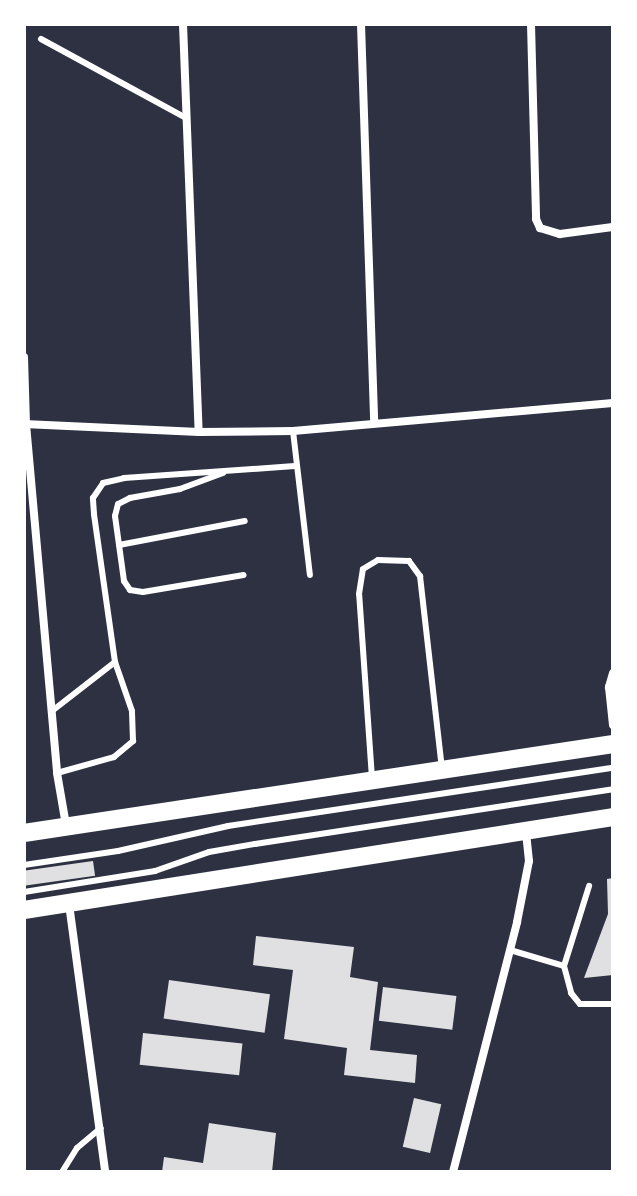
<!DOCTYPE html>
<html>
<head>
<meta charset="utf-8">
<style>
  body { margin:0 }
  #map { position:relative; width:637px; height:1196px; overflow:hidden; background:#2d3142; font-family:"Fira Sans Condensed",sans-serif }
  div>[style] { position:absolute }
  .building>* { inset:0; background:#e0e0e3; transform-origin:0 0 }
  .service>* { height:6px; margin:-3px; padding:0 3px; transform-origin:3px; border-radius:3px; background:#fff }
  .minor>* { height:8px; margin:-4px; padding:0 4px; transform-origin:4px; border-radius:4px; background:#fff }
  .primary>* { height:18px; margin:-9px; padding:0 9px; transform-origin:9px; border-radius:9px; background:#fff }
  span { translate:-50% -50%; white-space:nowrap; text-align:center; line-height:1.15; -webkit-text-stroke:7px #fff; paint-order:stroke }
  .frame { position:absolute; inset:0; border:26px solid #fff; pointer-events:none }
</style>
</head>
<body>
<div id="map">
  <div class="building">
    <div style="left:93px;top:861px;width:15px;height:70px;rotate:82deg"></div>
    <div style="clip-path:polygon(613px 878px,613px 975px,584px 978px,608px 914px,607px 879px)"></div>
    <div style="clip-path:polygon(256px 936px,354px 947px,350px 977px,378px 982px,370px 1050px,417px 1055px,415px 1083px,344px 1075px,347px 1048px,284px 1039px,293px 970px,253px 965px)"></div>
    <div style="left:169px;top:980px;width:102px;height:39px;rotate:8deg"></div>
    <div style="left:383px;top:987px;width:74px;height:34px;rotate:7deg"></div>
    <div style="left:143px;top:1033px;width:100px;height:32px;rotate:6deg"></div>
    <div style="left:414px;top:1098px;width:28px;height:50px;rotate:13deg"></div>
    <div style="clip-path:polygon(209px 1123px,276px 1133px,272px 1172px,162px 1172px,164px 1157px,203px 1163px)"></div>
  </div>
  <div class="service">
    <div style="left:41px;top:39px;width:165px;rotate:28.6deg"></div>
    <div style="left:293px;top:431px;width:145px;rotate:83.3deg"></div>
    <div style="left:223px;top:473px;width:46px;rotate:159.6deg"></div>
    <div style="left:180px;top:489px;width:51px;rotate:169.8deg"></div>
    <div style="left:130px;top:498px;width:13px;rotate:153deg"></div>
    <div style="left:118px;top:504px;width:12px;rotate:104deg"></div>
    <div style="left:115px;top:516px;width:66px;rotate:82.1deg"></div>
    <div style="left:124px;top:581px;width:11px;rotate:56deg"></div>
    <div style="left:130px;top:590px;width:13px;rotate:9deg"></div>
    <div style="left:143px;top:592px;width:102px;rotate:-9.6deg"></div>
    <div style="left:119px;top:545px;width:128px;rotate:-10.8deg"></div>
    <div style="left:52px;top:711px;width:80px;rotate:-37.9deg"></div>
    <div style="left:115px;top:662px;width:149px;rotate:-98.1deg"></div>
    <div style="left:94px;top:514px;width:16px;rotate:-94deg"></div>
    <div style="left:93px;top:498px;width:18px;rotate:-56deg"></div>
    <div style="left:103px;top:483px;width:22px;rotate:-13deg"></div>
    <div style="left:124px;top:478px;width:171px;rotate:-4deg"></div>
    <div style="left:57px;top:773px;width:59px;rotate:-15.7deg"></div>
    <div style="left:114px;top:757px;width:25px;rotate:-40deg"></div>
    <div style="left:133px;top:741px;width:30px;rotate:-92deg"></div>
    <div style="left:132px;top:711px;width:52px;rotate:-109.1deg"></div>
    <div style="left:372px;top:778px;width:184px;rotate:-94deg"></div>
    <div style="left:359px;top:594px;width:25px;rotate:-81deg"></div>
    <div style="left:363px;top:569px;width:17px;rotate:-31deg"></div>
    <div style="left:378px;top:560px;width:31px;rotate:2deg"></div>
    <div style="left:409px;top:561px;width:19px;rotate:54deg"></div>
    <div style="left:420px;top:576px;width:193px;rotate:83.5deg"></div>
    <div style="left:24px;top:865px;width:95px;rotate:-8.5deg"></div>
    <div style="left:118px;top:851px;width:113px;rotate:-12.8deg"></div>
    <div style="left:228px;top:826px;width:389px;rotate:-8.6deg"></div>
    <div style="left:24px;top:892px;width:133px;rotate:-9.1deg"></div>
    <div style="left:155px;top:871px;width:57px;rotate:-19.4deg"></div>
    <div style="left:209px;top:852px;width:47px;rotate:-9.9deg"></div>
    <div style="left:255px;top:844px;width:362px;rotate:-8.7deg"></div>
    <div style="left:510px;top:950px;width:56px;rotate:16.5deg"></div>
    <div style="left:564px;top:966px;width:28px;rotate:75deg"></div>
    <div style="left:571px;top:993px;width:14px;rotate:51deg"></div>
    <div style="left:580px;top:1004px;width:33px"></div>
    <div style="left:564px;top:966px;width:84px;rotate:-72.6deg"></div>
    <div style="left:62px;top:1172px;width:28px;rotate:-58deg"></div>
    <div style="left:77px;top:1148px;width:31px;rotate:-40deg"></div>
  </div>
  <div class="minor">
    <div style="left:183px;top:24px;width:408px;rotate:87.8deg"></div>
    <div style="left:361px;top:24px;width:399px;rotate:88.1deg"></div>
    <div style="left:531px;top:24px;width:195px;rotate:88.5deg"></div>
    <div style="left:536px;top:219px;width:10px;rotate:66deg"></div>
    <div style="left:540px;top:228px;width:21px;rotate:17deg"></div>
    <div style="left:560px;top:234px;width:53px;rotate:-7.5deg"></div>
    <div style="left:24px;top:357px;width:67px;rotate:88.3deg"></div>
    <div style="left:26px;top:424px;width:350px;rotate:84.9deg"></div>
    <div style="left:57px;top:773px;width:53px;rotate:80.2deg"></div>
    <div style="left:24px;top:424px;width:175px;rotate:2.6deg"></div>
    <div style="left:199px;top:432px;width:94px;rotate:-0.6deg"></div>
    <div style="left:293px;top:431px;width:321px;rotate:-5deg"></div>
    <div style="left:613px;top:673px;width:15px;rotate:106deg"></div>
    <div style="left:609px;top:687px;width:38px;rotate:84deg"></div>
    <div style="left:69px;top:904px;width:270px;rotate:82.3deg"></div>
    <div style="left:453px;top:1172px;width:258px;rotate:-75.6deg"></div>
    <div style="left:517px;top:922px;width:62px;rotate:-78.9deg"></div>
    <div style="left:529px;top:861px;width:30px;rotate:-96deg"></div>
  </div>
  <div class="primary">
    <div style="left:24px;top:833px;width:596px;rotate:-8.59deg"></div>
    <div style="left:24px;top:910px;width:596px;rotate:-8.97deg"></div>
  </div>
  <div class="frame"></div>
</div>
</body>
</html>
